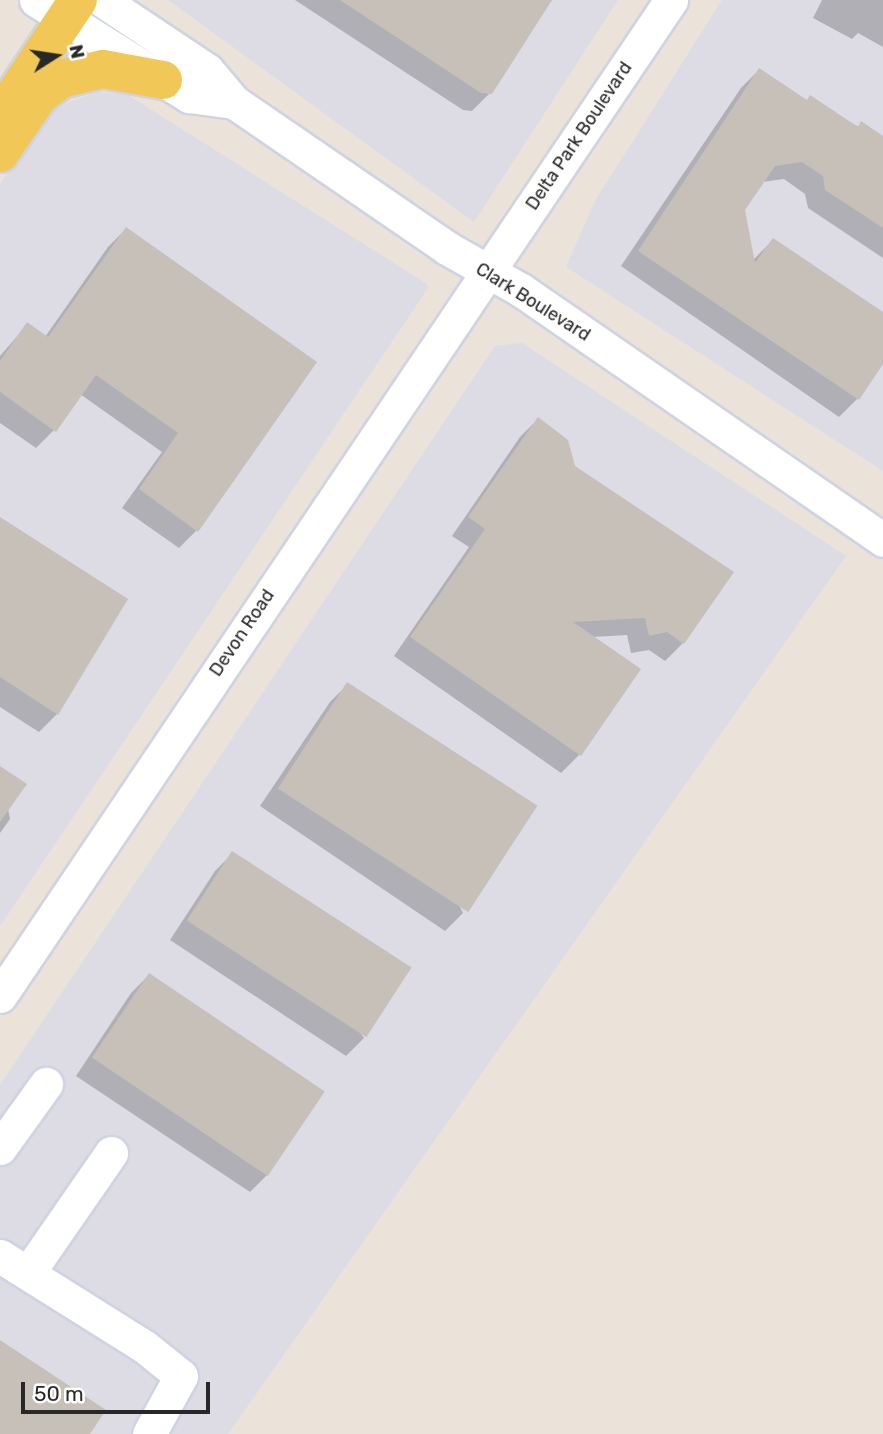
<!DOCTYPE html>
<html>
<head>
<meta charset="utf-8">
<style>
  body { margin:0 }
  #map { position:relative; width:883px; height:1434px; overflow:hidden; background:#ebe3da; font-family:Rubik,sans-serif }
  div>[style] { position:absolute }
  .industrial>* { inset:0; background:#dddbe3 }
  .shadow>* { inset:0; background:#0003 }
  .building>* { inset:0; background:#c6c0b9; transform-origin:0 0 }
  .roads { filter:drop-shadow(2px 0 #cfd3e2) drop-shadow(-2px 0 #cfd3e2) drop-shadow(0 2px #cfd3e2) drop-shadow(0 -2px #cfd3e2) }
  .minor>* { height:33px; margin:-16.5px; padding:0 16.5px; transform-origin:16.5px; border-radius:16.5px; background:#fff }
  .major>* { height:38px; margin:-19px; padding:0 19px; transform-origin:19px; border-radius:19px; background:#f1c858 }
  span { translate:-50% -50%; white-space:nowrap; text-align:center; line-height:1.15; -webkit-text-stroke:7px #fff; paint-order:stroke }
  .street-label { font-size:18px; color:#282828 }
  .north { position:absolute; left:21px; top:21px; width:70px; height:70px; -webkit-text-stroke:5px #fff; paint-order:stroke; rotate:78deg; font-size:19px; font-weight:700; line-height:28px; text-align:center; color:#282828 }
  .north::after { content:''; display:block; margin:auto; width:24px; height:32px; background:#282828; clip-path:polygon(50% 0,100% 100%,50% 72%,0 100%) }
  .scale { position:absolute; left:21px; top:1382px; width:189px; height:32px; box-sizing:border-box; border:4px solid #282828; border-top:0; padding-left:9px; font-size:21px; line-height:24px; white-space:nowrap; color:#282828; -webkit-text-stroke:5px #fff; paint-order:stroke }
</style>
</head>
<body>
<div id="map">
  <div class="industrial">
    <div style="clip-path:polygon(168px 0,618px 0,474px 222px)"></div>
    <div style="clip-path:polygon(722px 0,883px 0,883px 471px,566px 267px,595px 201px)"></div>
    <div style="clip-path:polygon(99px 92px,128px 95px,427px 284px,428px 288px,0 926px,0 184px,52px 113px,71px 101px)"></div>
    <div style="clip-path:polygon(522px 343px,846px 556px,228px 1434px,0 1434px,0 1085px,495px 346px)"></div>
  </div>
  <div class="shadow">
    <div style="clip-path:polygon(295px 0,550px 0,490px 93px,472px 111px,463px 110px)"></div>
    <div style="clip-path:polygon(822px 0,883px 0,883px 47px,858px 33px,852px 39px,813px 18px)"></div>
    <div style="clip-path:polygon(759px 70px,806px 102px,883px 138px,883px 258px,808px 208px,805px 194px,784px 179px,762px 182px,744px 209px,753px 260px,773px 240px,883px 314px,883px 361px,857px 399px,839px 417px,621px 266px,741px 88px)"></div>
    <div style="clip-path:polygon(126px 229px,315px 362px,197px 530px,179px 548px,122px 508px,162px 452px,80px 394px,54px 430px,36px 448px,0 423px,0 356px,27px 325px,45px 337px,108px 247px)"></div>
    <div style="clip-path:polygon(538px 419px,573px 467px,683px 643px,665px 661px,649px 650px,631px 653px,627px 635px,592px 637px,639px 669px,579px 755px,561px 773px,394px 656px,469px 547px,452px 536px,520px 437px)"></div>
    <div style="clip-path:polygon(0 519px,57px 714px,39px 732px,0 707px)"></div>
    <div style="clip-path:polygon(348px 684px,463px 913px,445px 931px,260px 806px,330px 702px)"></div>
    <div style="clip-path:polygon(0 768px,10px 819px,0 833px)"></div>
    <div style="clip-path:polygon(233px 853px,364px 1038px,346px 1056px,170px 940px,215px 871px)"></div>
    <div style="clip-path:polygon(149px 975px,268px 1174px,250px 1192px,76px 1076px,131px 993px)"></div>
  </div>
  <div class="building">
    <div style="clip-path:polygon(340px 0,552px 0,492px 94px,481px 93px)"></div>
    <div style="clip-path:polygon(759px 68px,807px 100px,810px 95px,858px 127px,861px 121px,883px 136px,883px 228px,825px 190px,823px 176px,802px 162px,775px 166px,745px 210px,755px 263px,773px 238px,883px 312px,883px 364px,859px 400px,638px 251px)"></div>
    <div style="clip-path:polygon(126px 227px,317px 362px,198px 532px,139px 489px,178px 433px,96px 375px,56px 432px,0 392px,0 361px,27px 322px,48px 337px)"></div>
    <div style="clip-path:polygon(538px 417px,568px 440px,575px 466px,734px 572px,684px 644px,667px 632px,649px 636px,645px 618px,573px 622px,641px 669px,581px 756px,410px 637px,485px 529px,468px 517px)"></div>
    <div style="clip-path:polygon(0 517px,128px 599px,58px 715px,0 677px)"></div>
    <div style="left:347px;top:682px;width:227px;height:127px;rotate:33deg"></div>
    <div style="clip-path:polygon(0 766px,27px 784px,0 822px)"></div>
    <div style="left:232px;top:851px;width:214px;height:83px;rotate:33deg"></div>
    <div style="left:149px;top:973px;width:212px;height:102px;rotate:34deg"></div>
    <div style="clip-path:polygon(0 1340px,106px 1410px,90px 1434px,0 1434px)"></div>
  </div>
  <div class="roads">
    <div class="minor">
      <div style="left:36px;top:0;width:181px;rotate:32.1deg"></div>
      <div style="left:189px;top:96px;width:45px;rotate:7.6deg"></div>
      <div style="left:102px;top:0;width:126px;rotate:33.7deg"></div>
      <div style="left:207px;top:70px;width:42px;rotate:49.8deg"></div>
      <div style="left:234px;top:102px;width:258px;rotate:34.4deg"></div>
      <div style="left:447px;top:248px;width:85px;rotate:29.6deg"></div>
      <div style="left:521px;top:290px;width:440px;rotate:34.6deg"></div>
      <div style="left:0;top:996px;width:1201px;rotate:-56.03deg"></div>
      <div style="left:0;top:1148px;width:79px;rotate:-54.3deg"></div>
      <div style="left:0;top:1256px;width:171px;rotate:32.1deg"></div>
      <div style="left:145px;top:1347px;width:46px;rotate:38.9deg"></div>
      <div style="left:181px;top:1376px;width:66px;rotate:118.9deg"></div>
      <div style="left:28px;top:1273px;width:146px;rotate:-55.3deg"></div>
    </div>
    <div class="major">
      <div style="left:5px;top:109px;width:131px;rotate:-56.2deg"></div>
      <div style="left:0;top:153px;width:69px;rotate:-55.6deg"></div>
      <div style="left:39px;top:96px;width:28px;rotate:-38deg"></div>
      <div style="left:61px;top:79px;width:43px;rotate:-13.4deg"></div>
      <div style="left:103px;top:69px;width:61px;rotate:10.4deg"></div>
    </div>
  </div>
  <div class="street-label">
    <span style="left:579px;top:136px;rotate:-56deg">Delta Park Boulevard</span>
    <span style="left:533px;top:302px;rotate:32deg">Clark Boulevard</span>
    <span style="left:242px;top:633px;rotate:-56deg">Devon Road</span>
  </div>
  <div class="north">N</div>
  <div class="scale">50 m</div>
</div>
</body>
</html>
